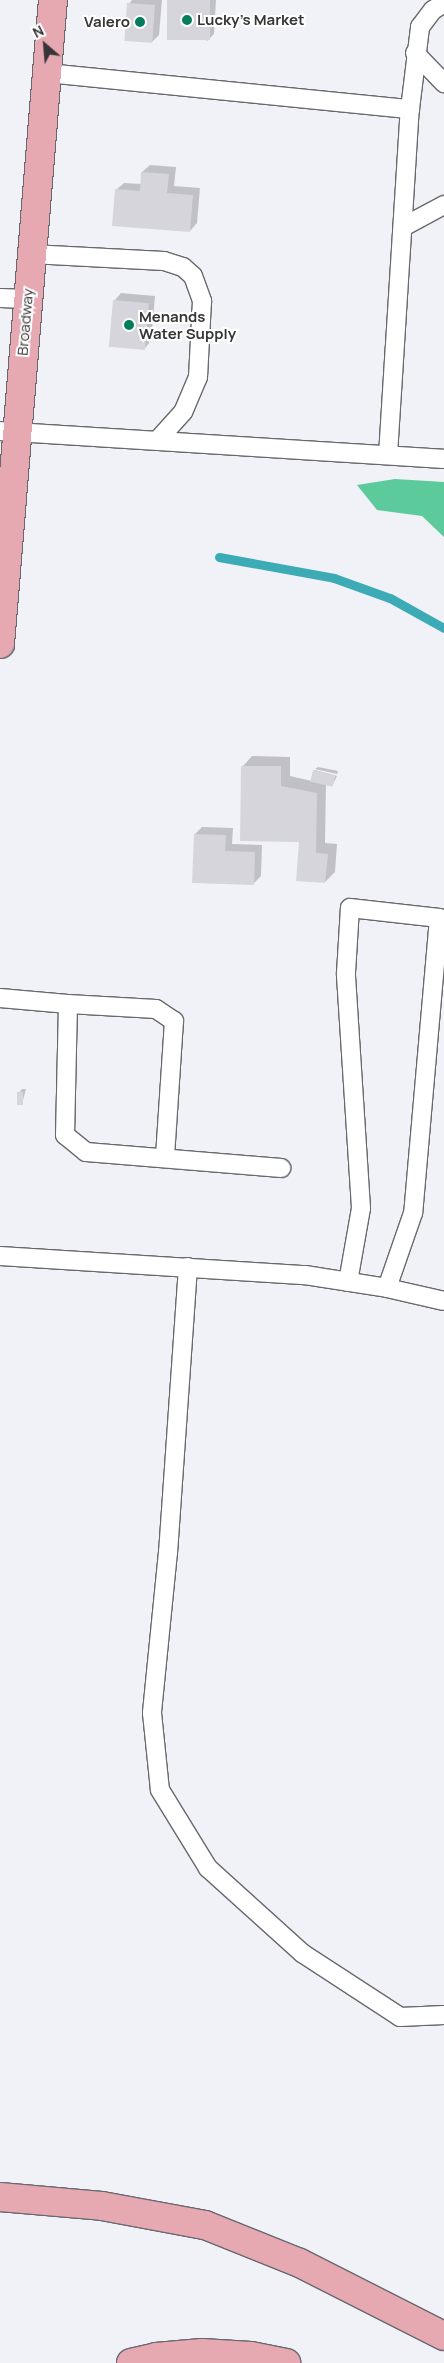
<!DOCTYPE html>
<html>
<head>
<meta charset="utf-8">
<style>
  body { margin:0 }
  #map { position:relative; width:444px; height:2363px; overflow:hidden; background:#f1f1f8; font-family:Manrope,sans-serif }
  div>[style] { position:absolute }
  .forest>* { inset:0; background:#5dca9b }
  .shadow>* { inset:0; background:#0003 }
  .stream>* { height:9px; margin:-4.5px; padding:0 4.5px; transform-origin:4.5px; border-radius:4.5px; background:#3dabb5 }
  .building>* { inset:0; background:#d5d5db; transform-origin:0 0 }
  .roads { filter:drop-shadow(1px 0 #68686e) drop-shadow(-1px 0 #68686e) drop-shadow(0 1px #68686e) drop-shadow(0 -1px #68686e) }
  .service>* { height:18px; margin:-9px; padding:0 9px; transform-origin:9px; border-radius:9px; background:#fff }
  .primary>* { height:28px; margin:-14px; padding:0 14px; transform-origin:14px; border-radius:14px; background:#e6a9b2 }
  .dots>* { width:14px; height:14px; translate:-50% -50%; box-sizing:border-box; border:2px solid #fff; border-radius:50% }
  span { translate:-50% -50%; white-space:nowrap; text-align:center; line-height:1.15; -webkit-text-stroke:4px #fff; paint-order:stroke }
  .poi-label { font-size:15px; color:#363638; font-weight:700 }
  .left { translate:0 -50%; text-align:left }
  .right { translate:-100% -50%; text-align:right }
  .street-label { font-size:15px; color:#363638 }
  .north { position:absolute; left:20px; top:20px; width:50px; height:50px; -webkit-text-stroke:4px #fff; paint-order:stroke; rotate:333deg; font-size:14px; font-weight:700; line-height:20px; text-align:center; color:#363638 }
  .north::after { content:''; display:block; margin:auto; width:18px; height:22px; background:#363638; clip-path:polygon(50% 0,100% 100%,50% 72%,0 100%) }
</style>
</head>
<body>
<div id="map">
  <div class="forest">
    <div style="clip-path:polygon(395px 479px,444px 482px,444px 537px,422px 516px,377px 510px,357px 485px)"></div>
  </div>
  <div class="shadow">
    <div style="clip-path:polygon(132px 0,162px 0,159px 35px,152px 42px,129px 4px)"></div>
    <div style="clip-path:polygon(168px 0,216px 0,214px 34px,207px 41px)"></div>
    <div style="clip-path:polygon(150px 165px,176px 167px,174px 186px,200px 188px,197px 223px,190px 231px,116px 190px,124px 183px,142px 184px,142px 172px)"></div>
    <div style="clip-path:polygon(121px 293px,155px 296px,151px 341px,144px 349px,114px 301px)"></div>
    <div style="clip-path:polygon(252px 756px,290px 757px,290px 776px,312px 781px,315px 770px,337px 776px,332px 786px,326px 784px,325px 843px,337px 844px,335px 872px,325px 882px,300px 841px,243px 766px)"></div>
    <div style="clip-path:polygon(318px 767px,338px 771px,337px 774px,315px 769px)"></div>
    <div style="clip-path:polygon(202px 827px,233px 828px,232px 844px,262px 845px,261px 876px,254px 883px,195px 834px)"></div>
    <div style="clip-path:polygon(22px 1089px,26px 1089px,22px 1104px,19px 1093px)"></div>
  </div>
  <div class="stream">
    <div style="left:219px;top:557px;width:117px;rotate:10.3deg"></div>
    <div style="left:334px;top:578px;width:59px;rotate:19.7deg"></div>
    <div style="left:390px;top:598px;width:62px;rotate:29.1deg"></div>
  </div>
  <div class="building">
    <div style="left:167px;top:0;width:43px;height:40px"></div>
    <div style="left:127px;top:3px;width:28px;height:38px;rotate:4deg"></div>
    <div style="clip-path:polygon(141px 172px,169px 174px,167px 193px,193px 195px,190px 232px,112px 226px,115px 189px,140px 191px)"></div>
    <div style="left:113px;top:300px;width:36px;height:47px;rotate:5deg"></div>
    <div style="clip-path:polygon(241px 766px,281px 766px,281px 786px,317px 793px,316px 853px,328px 854px,325px 883px,296px 881px,299px 842px,240px 841px)"></div>
    <div style="left:313px;top:770px;width:23px;height:12px;rotate:13deg"></div>
    <div style="clip-path:polygon(194px 834px,226px 835px,225px 851px,255px 852px,254px 885px,192px 883px)"></div>
    <div style="left:17px;top:1092px;width:6px;height:13px"></div>
  </div>
  <div class="roads">
    <div class="service">
      <div style="left:415px;top:53px;width:42px;rotate:46deg"></div>
      <div style="left:47px;top:73px;width:365px;rotate:5.7deg"></div>
      <div style="left:410px;top:109px;width:83px;rotate:-83deg"></div>
      <div style="left:420px;top:27px;width:21px;rotate:-53deg"></div>
      <div style="left:433px;top:10px;width:13px;rotate:-32deg"></div>
      <div style="left:403px;top:227px;width:47px;rotate:-28.2deg"></div>
      <div style="left:31px;top:254px;width:133px;rotate:3deg"></div>
      <div style="left:164px;top:261px;width:20px;rotate:18deg"></div>
      <div style="left:183px;top:267px;width:13px;rotate:42deg"></div>
      <div style="left:193px;top:276px;width:27px;rotate:70deg"></div>
      <div style="left:202px;top:301px;width:76px;rotate:93deg"></div>
      <div style="left:198px;top:377px;width:38px;rotate:113deg"></div>
      <div style="left:183px;top:412px;width:38px;rotate:132deg"></div>
      <div style="left:0;top:298px;width:27px;rotate:2deg"></div>
      <div style="left:0;top:431px;width:445px;rotate:3.6deg"></div>
      <div style="left:388px;top:455px;width:347px;rotate:-86.4deg"></div>
      <div style="left:0;top:998px;width:68px;rotate:5deg"></div>
      <div style="left:68px;top:1004px;width:131px;rotate:91.3deg"></div>
      <div style="left:65px;top:1135px;width:27px;rotate:39deg"></div>
      <div style="left:86px;top:1152px;width:196px;rotate:4.7deg"></div>
      <div style="left:68px;top:1004px;width:88px;rotate:3.3deg"></div>
      <div style="left:156px;top:1009px;width:22px;rotate:34deg"></div>
      <div style="left:174px;top:1021px;width:137px;rotate:93.8deg"></div>
      <div style="left:0;top:1256px;width:306px;rotate:3.6deg"></div>
      <div style="left:305px;top:1275px;width:83px;rotate:9deg"></div>
      <div style="left:387px;top:1288px;width:58px;rotate:12.8deg"></div>
      <div style="left:188px;top:1267px;width:286px;rotate:94deg"></div>
      <div style="left:168px;top:1552px;width:162px;rotate:95.7deg"></div>
      <div style="left:152px;top:1713px;width:77px;rotate:84.1deg"></div>
      <div style="left:160px;top:1790px;width:92px;rotate:58.4deg"></div>
      <div style="left:208px;top:1868px;width:127px;rotate:42.1deg"></div>
      <div style="left:302px;top:1953px;width:117px;rotate:33.1deg"></div>
      <div style="left:400px;top:2017px;width:44px;rotate:-2.6deg"></div>
      <div style="left:348px;top:1282px;width:75px;rotate:-80deg"></div>
      <div style="left:361px;top:1208px;width:235px;rotate:-93.7deg"></div>
      <div style="left:346px;top:973px;width:65px;rotate:-86.5deg"></div>
      <div style="left:350px;top:908px;width:90px;rotate:6.4deg"></div>
      <div style="left:439px;top:918px;width:296px;rotate:95deg"></div>
      <div style="left:413px;top:1213px;width:79px;rotate:109.1deg"></div>
    </div>
    <div class="primary">
      <div style="left:0;top:644px;width:646px;rotate:-85.3deg"></div>
      <div style="left:0;top:2197px;width:102px;rotate:5deg"></div>
      <div style="left:102px;top:2206px;width:105px;rotate:10.5deg"></div>
      <div style="left:205px;top:2225px;width:102px;rotate:21.8deg"></div>
      <div style="left:300px;top:2263px;width:161px;rotate:26.9deg"></div>
      <div style="left:131px;top:2363px;width:26px;rotate:-13deg"></div>
      <div style="left:156px;top:2357px;width:46px;rotate:-5deg"></div>
      <div style="left:202px;top:2353px;width:49px;rotate:3.5deg"></div>
      <div style="left:251px;top:2356px;width:36px;rotate:11deg"></div>
    </div>
  </div>
  <div class="dots">
    <div style="left:187px;top:20px;background:#027e5d"></div>
    <div style="left:140px;top:22px;background:#027e5d"></div>
    <div style="left:129px;top:325px;background:#027e5d"></div>
  </div>
  <div class="poi-label">
    <span class="left" style="left:197px;top:20px">Lucky's Market</span>
    <span class="right" style="left:130px;top:22px">Valero</span>
    <span class="left" style="left:139px;top:325px">Menands<br>Water Supply</span>
  </div>
  <div class="street-label">
    <span style="left:25px;top:322px;rotate:-85deg">Broadway</span>
  </div>
  <div class="north">N</div>
</div>
</body>
</html>
